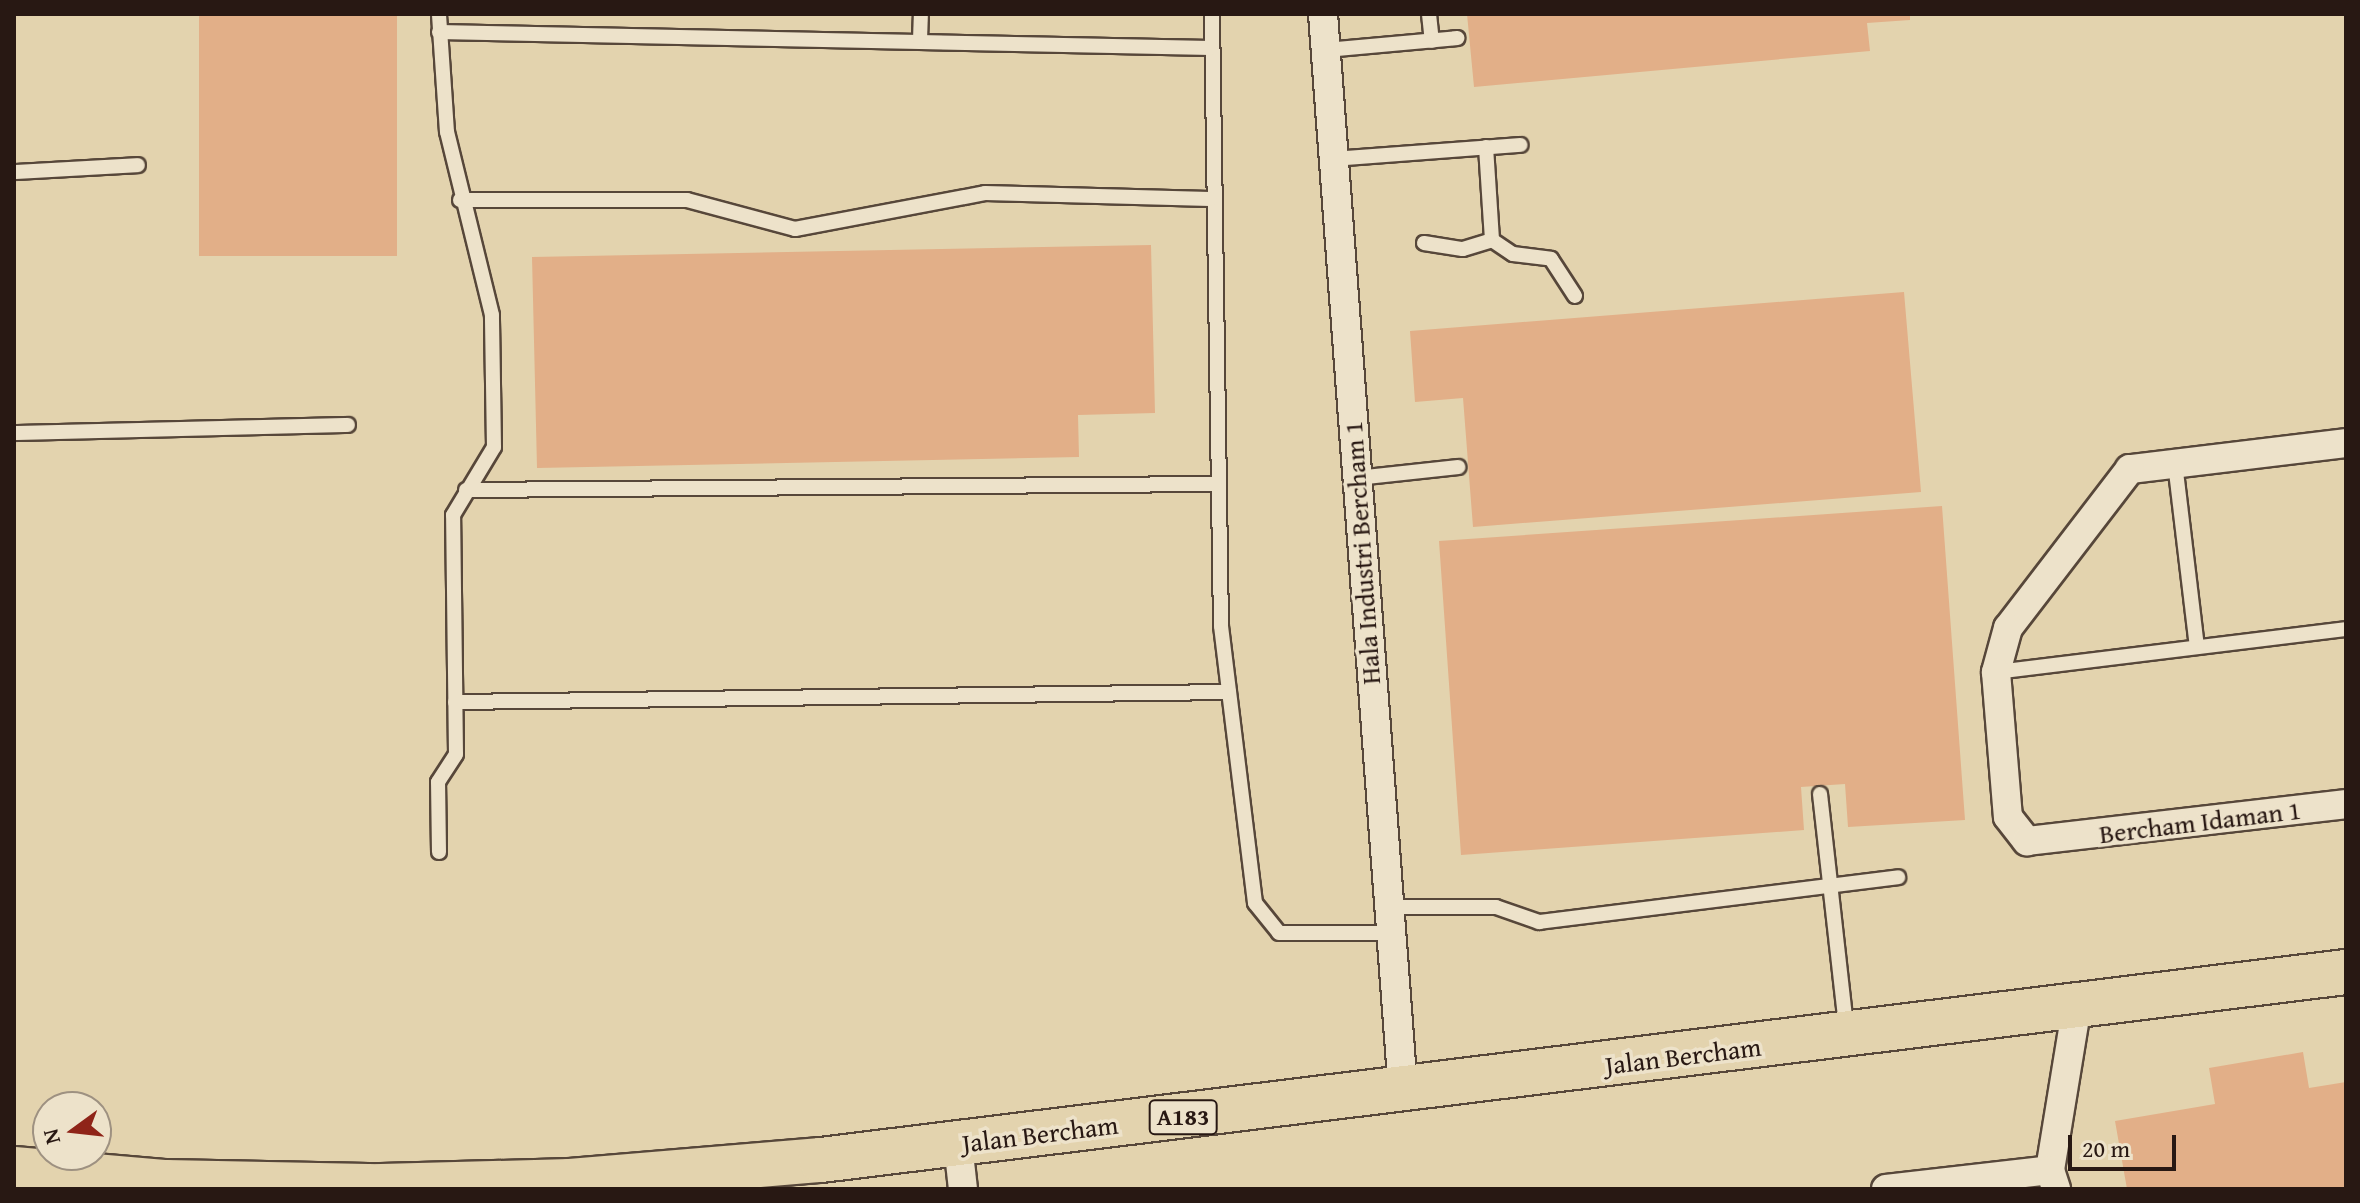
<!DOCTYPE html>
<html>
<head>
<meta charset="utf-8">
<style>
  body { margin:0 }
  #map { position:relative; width:2360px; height:1203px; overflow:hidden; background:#e3d3ae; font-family:"Gentium Book Plus",serif }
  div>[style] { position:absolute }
  .building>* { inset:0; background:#e2af88; transform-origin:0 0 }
  .roads { filter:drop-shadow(2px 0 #57473a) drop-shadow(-2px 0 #57473a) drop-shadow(0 2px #57473a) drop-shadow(0 -2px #57473a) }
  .lane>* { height:14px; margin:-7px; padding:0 7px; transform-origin:7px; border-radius:7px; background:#ede2ca }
  .street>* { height:28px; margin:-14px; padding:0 14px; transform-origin:14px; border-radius:14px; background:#ede2ca }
  .primary>* { height:44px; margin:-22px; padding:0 22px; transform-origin:22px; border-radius:22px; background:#e3d3ae }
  span { translate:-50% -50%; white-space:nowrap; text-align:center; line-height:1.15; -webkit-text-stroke:7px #ede2ca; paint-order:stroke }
  .shield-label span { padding:2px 6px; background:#ede2ca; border:2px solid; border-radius:6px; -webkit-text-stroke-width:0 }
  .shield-label { font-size:24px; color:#281813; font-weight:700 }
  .street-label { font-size:26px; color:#281813 }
  .frame { position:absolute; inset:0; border:16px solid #281813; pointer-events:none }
  .north { position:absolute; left:32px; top:1091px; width:80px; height:80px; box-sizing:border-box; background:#ede2ca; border:2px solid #9e9181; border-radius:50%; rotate:255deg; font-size:22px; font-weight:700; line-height:32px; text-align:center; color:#281813 }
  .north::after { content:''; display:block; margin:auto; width:28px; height:36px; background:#8f2418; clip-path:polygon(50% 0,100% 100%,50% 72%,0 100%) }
  .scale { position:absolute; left:2068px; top:1135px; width:108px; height:36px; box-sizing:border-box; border:4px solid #281813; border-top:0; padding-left:10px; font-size:24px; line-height:28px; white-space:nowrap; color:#281813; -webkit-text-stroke:6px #ede2ca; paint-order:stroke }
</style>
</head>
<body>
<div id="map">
  <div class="building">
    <div style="left:199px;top:14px;width:198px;height:242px"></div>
    <div style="clip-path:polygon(1467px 14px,1910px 14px,1910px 20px,1867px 23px,1870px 51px,1474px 87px)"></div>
    <div style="clip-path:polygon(1151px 245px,1155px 413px,1078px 415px,1079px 457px,537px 468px,532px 257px)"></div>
    <div style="clip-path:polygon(1904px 292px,1921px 492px,1473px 527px,1463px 398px,1415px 402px,1410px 331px)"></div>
    <div style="clip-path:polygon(1942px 506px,1965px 820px,1848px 827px,1845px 784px,1801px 787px,1804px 830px,1461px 855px,1439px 541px)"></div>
    <div style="clip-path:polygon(2303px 1052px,2309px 1088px,2346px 1082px,2346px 1189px,2127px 1189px,2115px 1121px,2215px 1104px,2209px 1068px)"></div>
  </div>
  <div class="roads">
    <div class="lane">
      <div style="left:1212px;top:14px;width:612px;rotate:89.16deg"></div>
      <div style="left:1221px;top:626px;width:279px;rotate:83deg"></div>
      <div style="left:1255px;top:903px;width:38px;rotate:51deg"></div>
      <div style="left:1279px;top:933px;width:112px"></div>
      <div style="left:1429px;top:14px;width:27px;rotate:84deg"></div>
      <div style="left:439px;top:32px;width:772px;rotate:1.19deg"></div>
      <div style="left:920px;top:40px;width:26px;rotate:-88deg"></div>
      <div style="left:1326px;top:50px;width:132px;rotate:-5.2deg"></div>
      <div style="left:1486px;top:147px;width:93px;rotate:86.3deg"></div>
      <div style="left:1492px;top:240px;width:25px;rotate:34deg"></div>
      <div style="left:1513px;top:254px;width:38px;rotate:7deg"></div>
      <div style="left:1551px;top:259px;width:44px;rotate:57deg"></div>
      <div style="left:1333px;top:159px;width:188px;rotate:-4.3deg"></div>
      <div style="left:14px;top:172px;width:124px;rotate:-3.2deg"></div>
      <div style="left:460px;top:200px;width:227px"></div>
      <div style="left:687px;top:200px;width:112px;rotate:15deg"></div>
      <div style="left:795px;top:229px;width:193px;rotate:-10.7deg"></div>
      <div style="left:985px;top:193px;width:225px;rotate:1.5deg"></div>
      <div style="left:1424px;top:243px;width:39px;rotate:9deg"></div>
      <div style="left:1463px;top:249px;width:30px;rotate:-17deg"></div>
      <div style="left:14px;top:433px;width:334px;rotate:-1.4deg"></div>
      <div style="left:2175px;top:463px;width:185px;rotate:83.2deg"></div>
      <div style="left:1357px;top:478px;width:102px;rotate:-6.2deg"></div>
      <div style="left:466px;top:490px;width:749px;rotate:-0.46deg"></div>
      <div style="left:1996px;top:672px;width:353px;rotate:-7deg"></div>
      <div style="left:455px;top:702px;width:774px;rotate:-0.74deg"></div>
      <div style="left:1820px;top:794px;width:234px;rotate:83.6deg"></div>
      <div style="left:439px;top:852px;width:70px;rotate:-90.8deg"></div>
      <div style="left:438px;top:782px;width:33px;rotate:-57deg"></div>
      <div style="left:456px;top:754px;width:239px;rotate:-90.7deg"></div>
      <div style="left:453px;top:515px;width:79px;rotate:-58.9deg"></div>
      <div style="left:494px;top:447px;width:132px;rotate:-90.9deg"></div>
      <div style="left:492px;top:315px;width:188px;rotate:-103.8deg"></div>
      <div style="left:447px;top:132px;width:118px;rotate:-93.9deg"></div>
      <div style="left:1389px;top:907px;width:107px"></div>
      <div style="left:1496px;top:907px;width:46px;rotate:19.2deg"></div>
      <div style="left:1539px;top:922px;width:362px;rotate:-7.1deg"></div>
    </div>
    <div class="street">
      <div style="left:1323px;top:14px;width:1080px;rotate:85.75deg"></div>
      <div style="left:2346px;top:443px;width:218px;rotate:173.1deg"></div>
      <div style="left:2130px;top:469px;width:200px;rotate:127.5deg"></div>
      <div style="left:2008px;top:628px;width:46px;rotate:105.3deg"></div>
      <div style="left:1996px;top:672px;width:145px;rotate:85.3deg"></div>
      <div style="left:2008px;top:817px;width:31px;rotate:52deg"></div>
      <div style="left:2027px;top:841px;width:321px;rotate:-6.6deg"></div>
      <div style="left:958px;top:1144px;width:45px;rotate:83.7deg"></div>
      <div style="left:2050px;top:1170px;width:166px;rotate:-80.7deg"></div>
      <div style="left:1886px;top:1189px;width:165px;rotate:-6.6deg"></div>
      <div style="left:2050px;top:1170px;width:20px;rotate:72deg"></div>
    </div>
    <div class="primary">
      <div style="left:14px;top:1169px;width:153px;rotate:4.9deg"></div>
      <div style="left:166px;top:1182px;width:215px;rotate:1.1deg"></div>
      <div style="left:381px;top:1186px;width:189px;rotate:-1.5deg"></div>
      <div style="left:570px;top:1181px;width:252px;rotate:-4.8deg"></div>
      <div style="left:821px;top:1160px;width:1537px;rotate:-7.03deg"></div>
    </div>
  </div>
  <div class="shield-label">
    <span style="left:1183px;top:1117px">A183</span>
  </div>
  <div class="street-label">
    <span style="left:1362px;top:553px;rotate:-94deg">Hala Industri Bercham 1</span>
    <span style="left:2200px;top:822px;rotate:-7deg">Bercham Idaman 1</span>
    <span style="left:1683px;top:1056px;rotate:-7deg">Jalan Bercham</span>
    <span style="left:1040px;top:1134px;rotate:-7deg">Jalan Bercham</span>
  </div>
  <div class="frame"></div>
  <div class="north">N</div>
  <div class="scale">20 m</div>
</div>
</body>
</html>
